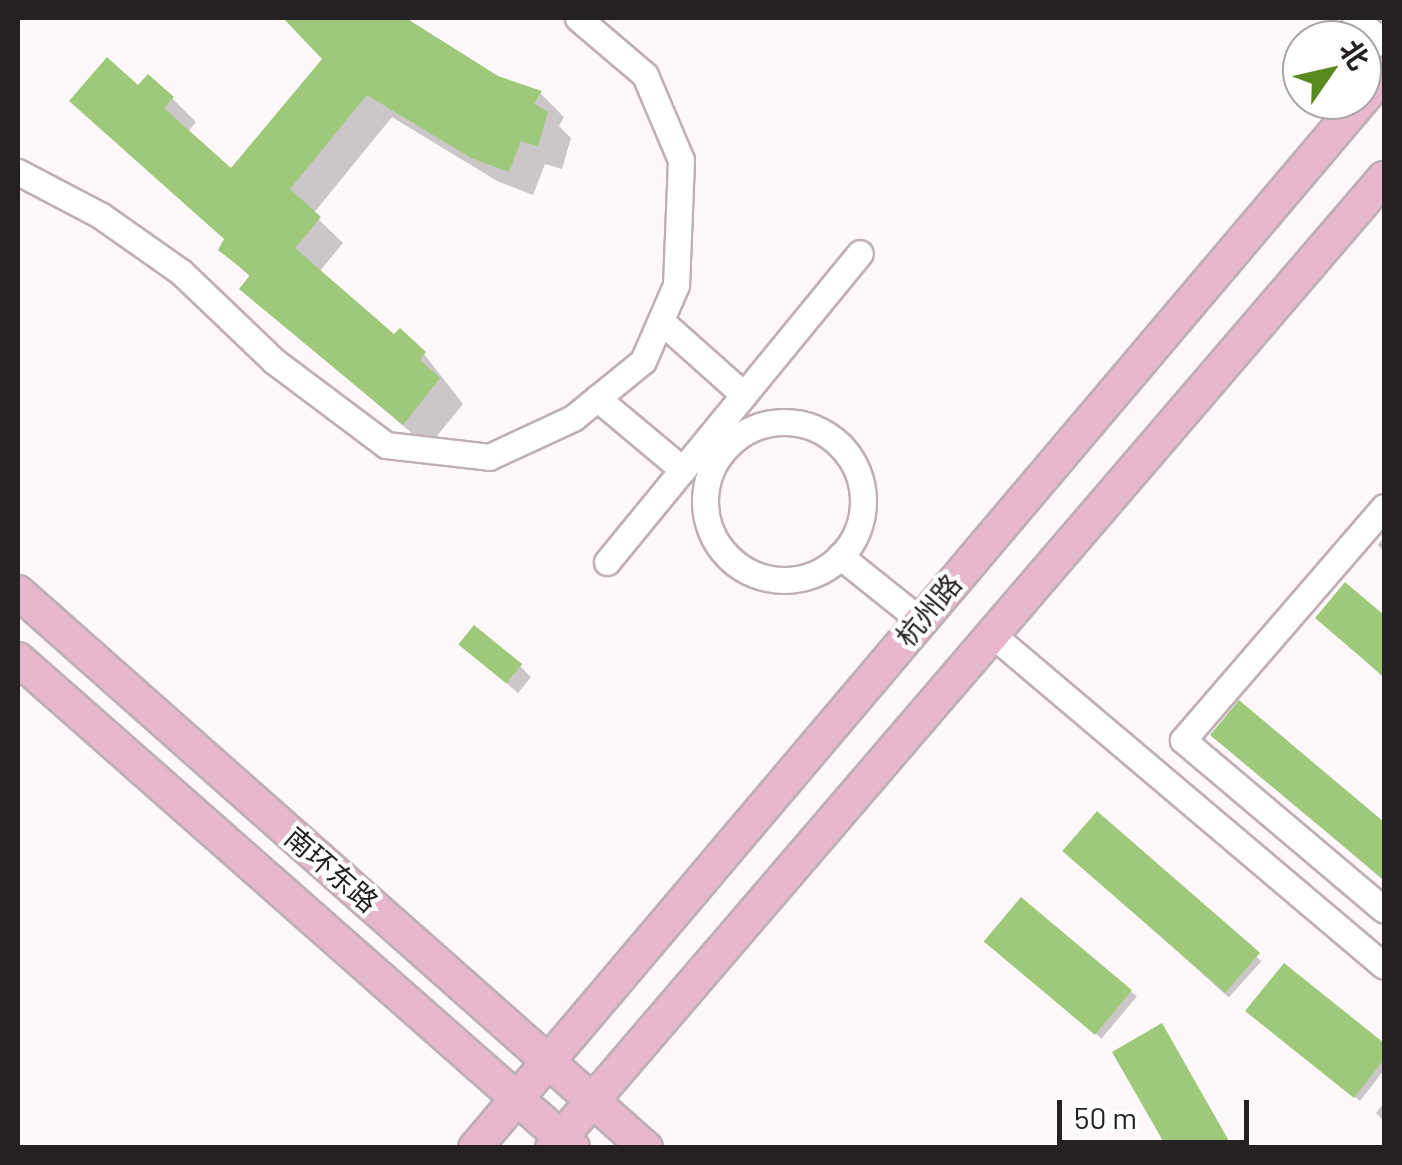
<!DOCTYPE html>
<html>
<head>
<meta charset="utf-8">
<style>
  body { margin:0 }
  #map { position:relative; width:1402px; height:1165px; overflow:hidden; background:#fef8fa; font-family:Barlow,"Noto Sans SC",sans-serif }
  div>[style] { position:absolute }
  .shadow>* { inset:0; background:#0003; transform-origin:0 0 }
  .building>* { inset:0; background:#9ec97b; transform-origin:0 0 }
  .roads { filter:drop-shadow(2px 0 #beb0b5) drop-shadow(-2px 0 #beb0b5) drop-shadow(0 2px #beb0b5) drop-shadow(0 -2px #beb0b5) }
  .minor>* { height:25px; margin:-12.5px; padding:0 12.5px; transform-origin:12.5px; border-radius:12.5px; background:#fff }
  .minor>.ring { margin:-12.5px; padding:0; box-sizing:content-box; background:none; border:25px solid #fff; border-radius:50% }
  .major>* { height:32px; margin:-16px; padding:0 16px; transform-origin:16px; border-radius:16px; background:#e7b8cd }
  span { translate:-50% -50%; white-space:nowrap; text-align:center; line-height:1.15; -webkit-text-stroke:8px #fff; paint-order:stroke }
  .street-label { font-size:28px; color:#252022 }
  .frame { position:absolute; inset:0; border:20px solid #252022; pointer-events:none }
  .north { position:absolute; left:1282px; top:20px; width:100px; height:100px; box-sizing:border-box; background:#fff; border:2px solid #a8a6a7; border-radius:50%; rotate:56deg; font-size:28px; font-weight:700; line-height:40px; text-align:center; color:#252022 }
  .north::after { content:''; display:block; margin:auto; width:35px; height:45px; background:#588a20; clip-path:polygon(50% 0,100% 100%,50% 72%,0 100%) }
  .scale { position:absolute; left:1057px; top:1100px; width:192px; height:45px; box-sizing:border-box; border:5px solid #252022; border-top:0; padding-left:12px; font-size:30px; line-height:35px; white-space:nowrap; color:#252022; -webkit-text-stroke:8px #fff; paint-order:stroke }
</style>
</head>
<body>
<div id="map">
  <div class="shadow">
    <div style="clip-path:polygon(289px 18px,402px 18px,496px 78px,540px 93px,564px 117px,559px 126px,571px 138px,562px 169px,545px 164px,533px 195px,497px 181px,392px 117px,313px 214px,343px 243px,319px 272px,394px 337px,424px 354px,463px 404px,428px 447px,242px 289px,251px 278px,221px 249px,226px 240px,139px 89px,148px 78px,173px 99px,196px 122px,188px 132px,232px 171px,325px 58px)"></div>
    <div style="clip-path:polygon(1384px 537px,1384px 552px,1378px 545px)"></div>
    <div style="clip-path:polygon(1346px 585px,1384px 618px,1384px 678px,1318px 618px)"></div>
    <div style="clip-path:polygon(473px 655px,520px 666px,531px 677px,518px 693px)"></div>
    <div style="clip-path:polygon(1239px 704px,1384px 825px,1384px 881px,1214px 735px)"></div>
    <div style="left:1098px;top:814px;width:220px;height:49px;rotate:42deg"></div>
    <div style="left:1022px;top:900px;width:150px;height:55px;rotate:40deg"></div>
    <div style="clip-path:polygon(1284px 967px,1384px 1047px,1384px 1070px,1360px 1101px,1254px 1016px)"></div>
    <div style="clip-path:polygon(1384px 1103px,1384px 1121px,1376px 1113px)"></div>
  </div>
  <div class="building">
    <div style="clip-path:polygon(283px 18px,406px 18px,498px 76px,542px 91px,534px 104px,548px 112px,538px 146px,521px 141px,509px 172px,471px 158px,367px 95px,290px 189px,321px 217px,295px 248px,394px 334px,400px 328px,426px 352px,420px 360px,440px 378px,403px 425px,239px 289px,250px 275px,218px 250px,224px 239px,69px 101px,107px 57px,138px 85px,148px 74px,174px 97px,164px 108px,231px 168px,322px 59px)"></div>
    <div style="clip-path:polygon(1345px 582px,1384px 615px,1384px 677px,1315px 618px)"></div>
    <div style="left:474px;top:625px;width:62px;height:25px;rotate:39deg"></div>
    <div style="clip-path:polygon(1239px 700px,1384px 822px,1384px 880px,1210px 735px)"></div>
    <div style="left:1097px;top:811px;width:216px;height:53px;rotate:41deg"></div>
    <div style="left:1021px;top:897px;width:145px;height:58px;rotate:40deg"></div>
    <div style="clip-path:polygon(1284px 963px,1384px 1043px,1384px 1059px,1354px 1098px,1245px 1011px)"></div>
    <div style="clip-path:polygon(1162px 1023px,1229px 1141px,1218px 1148px,1167px 1148px,1112px 1052px)"></div>
  </div>
  <div class="roads">
    <div class="minor">
      <div style="left:1355px;top:18px;width:38px;rotate:41deg"></div>
      <div style="left:18px;top:172px;width:93px;rotate:27.7deg"></div>
      <div style="left:100px;top:215px;width:99px;rotate:35.1deg"></div>
      <div style="left:181px;top:272px;width:129px;rotate:43.7deg"></div>
      <div style="left:274px;top:361px;width:140px;rotate:36.9deg"></div>
      <div style="left:386px;top:445px;width:104px;rotate:6.6deg"></div>
      <div style="left:489px;top:457px;width:93px;rotate:-24.9deg"></div>
      <div style="left:573px;top:418px;width:90px;rotate:-39.2deg"></div>
      <div style="left:643px;top:361px;width:83px;rotate:-66.5deg"></div>
      <div style="left:676px;top:285px;width:125px;rotate:-87.7deg"></div>
      <div style="left:681px;top:160px;width:92px;rotate:-113deg"></div>
      <div style="left:645px;top:75px;width:88px;rotate:-139.6deg"></div>
      <div style="left:661px;top:321px;width:111px;rotate:41.7deg"></div>
      <div style="left:597px;top:398px;width:112px;rotate:39.9deg"></div>
      <div class="ring" style="left:705px;top:422px;width:133px;height:133px"></div>
      <div style="left:1384px;top:507px;width:308px;rotate:130.8deg"></div>
      <div style="left:1183px;top:740px;width:263px;rotate:40.2deg"></div>
      <div style="left:840px;top:556px;width:102px;rotate:38.7deg"></div>
      <div style="left:607px;top:562px;width:399px;rotate:-50.7deg"></div>
      <div style="left:995px;top:637px;width:509px;rotate:40.22deg"></div>
    </div>
    <div class="major">
      <div style="left:18px;top:592px;width:839px;rotate:41.52deg"></div>
      <div style="left:18px;top:659px;width:740px;rotate:41.38deg"></div>
      <div style="left:475px;top:1148px;width:1407px;rotate:-49.76deg"></div>
      <div style="left:552px;top:1148px;width:1278px;rotate:-49.38deg"></div>
    </div>
  </div>
  <div class="street-label">
    <span style="left:928px;top:610px;rotate:-50deg">杭州路</span>
    <span style="left:332px;top:869px;rotate:41deg">南环东路</span>
  </div>
  <div class="frame"></div>
  <div class="north">北</div>
  <div class="scale">50 m</div>
</div>
</body>
</html>
